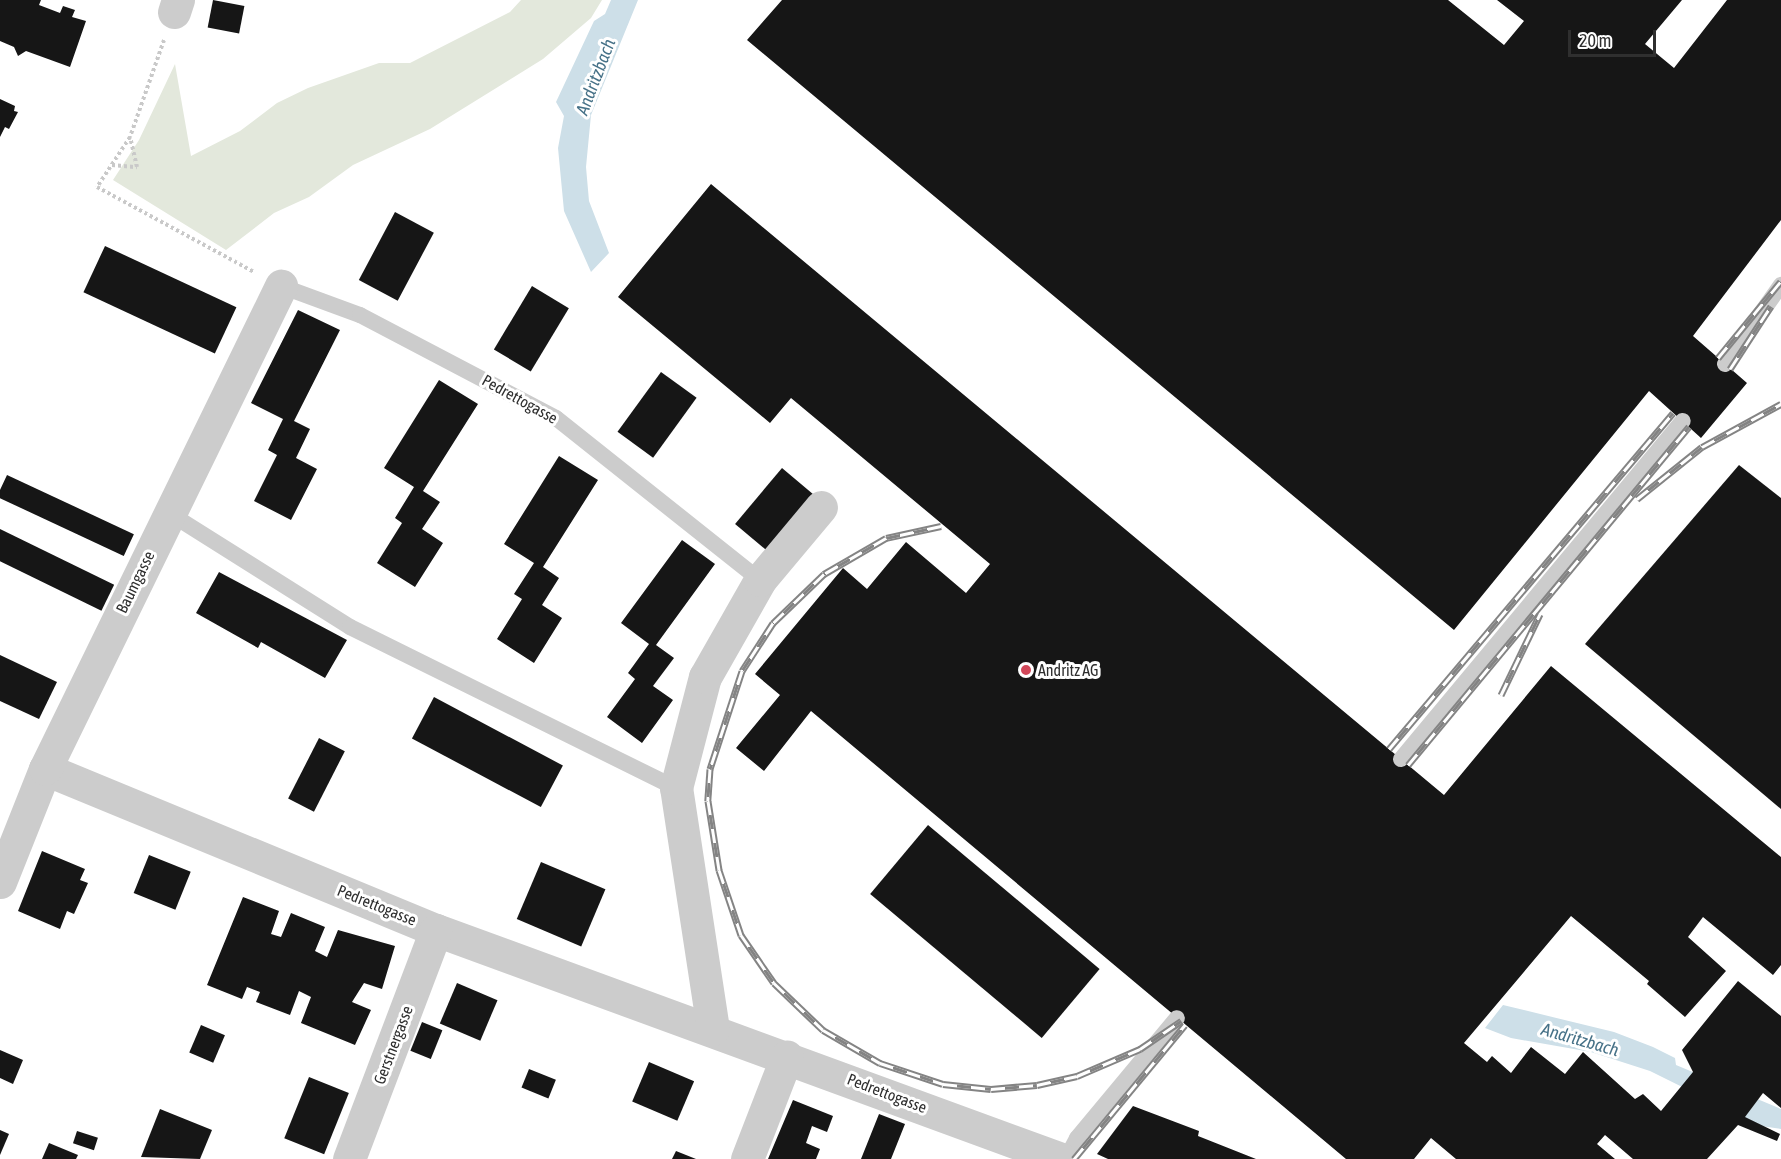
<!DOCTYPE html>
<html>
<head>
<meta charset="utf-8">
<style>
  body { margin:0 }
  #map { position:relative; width:1781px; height:1159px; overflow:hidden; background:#fff; font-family:"Asap Condensed",sans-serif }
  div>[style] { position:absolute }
  .green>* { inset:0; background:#e3e8dc }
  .water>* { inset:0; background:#cddfe8 }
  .building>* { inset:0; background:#161616; transform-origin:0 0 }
  .path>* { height:4px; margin-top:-2px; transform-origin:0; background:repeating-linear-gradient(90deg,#c9c9c9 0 3px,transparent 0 6px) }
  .service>* { height:16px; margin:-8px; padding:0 8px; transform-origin:8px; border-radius:8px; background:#ccc }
  .minor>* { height:33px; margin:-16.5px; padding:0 16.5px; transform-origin:16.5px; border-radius:16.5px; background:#ccc }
  .rail>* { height:7px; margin-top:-3.5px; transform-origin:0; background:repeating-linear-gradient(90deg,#fff 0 14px,#848484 0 28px); box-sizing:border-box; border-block:2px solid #848484 }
  .dots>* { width:16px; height:16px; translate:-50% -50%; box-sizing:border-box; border:3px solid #fff; border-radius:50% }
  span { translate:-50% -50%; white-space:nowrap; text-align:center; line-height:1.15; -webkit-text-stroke:6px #fff; paint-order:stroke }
  .street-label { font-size:16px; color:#2f2f2f }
  .poi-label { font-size:16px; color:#2f2f2f }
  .left { translate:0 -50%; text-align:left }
  .water-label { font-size:18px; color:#477288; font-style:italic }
  .scale { position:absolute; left:1568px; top:30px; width:88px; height:27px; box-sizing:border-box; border:3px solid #2f2f2f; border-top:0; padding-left:8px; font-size:18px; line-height:21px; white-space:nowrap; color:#2f2f2f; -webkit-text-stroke:4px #fff; paint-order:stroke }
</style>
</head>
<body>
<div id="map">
  <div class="green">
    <div style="clip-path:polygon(521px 0,602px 0,591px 18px,543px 59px,430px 129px,353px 165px,309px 197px,274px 213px,226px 250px,113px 180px,139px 140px,175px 64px,191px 156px,240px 131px,277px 103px,308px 88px,379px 63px,410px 63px,510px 12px)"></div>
  </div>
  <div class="water">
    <div style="clip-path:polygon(611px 0,638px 0,591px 115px,586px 167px,589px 201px,609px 253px,591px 272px,564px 211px,558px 148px,564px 116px,556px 102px,594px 21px,605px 14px)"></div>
    <div style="clip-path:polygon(1503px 1005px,1614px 1032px,1653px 1047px,1675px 1058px,1676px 1065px,1781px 1109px,1781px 1129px,1761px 1126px,1650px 1071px,1591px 1052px,1511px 1038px,1485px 1028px)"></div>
  </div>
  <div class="building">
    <div style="clip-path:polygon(0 0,41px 0,39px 5px,60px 13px,63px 6px,75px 10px,72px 17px,86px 21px,70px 67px,26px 51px,18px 56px,14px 47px,0 41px)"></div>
    <div style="left:213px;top:0;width:32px;height:28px;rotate:11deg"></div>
    <div style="clip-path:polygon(782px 0,1448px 0,1504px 45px,1524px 21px,1497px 0,1682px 0,1645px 44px,1674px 68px,1727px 0,1781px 0,1781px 220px,1693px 336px,1747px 383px,1701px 438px,1649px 391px,1454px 630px,747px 40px)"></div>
    <div style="clip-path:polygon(0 99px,15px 106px,14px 111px,18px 112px,9px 129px,5px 127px,0 137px)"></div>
    <div style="clip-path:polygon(711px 184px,1444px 795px,1551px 666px,1781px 857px,1781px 965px,1773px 975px,1703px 917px,1688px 937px,1726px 971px,1685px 1017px,1647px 984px,1649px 981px,1571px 916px,1464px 1043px,1487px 1062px,1492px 1056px,1511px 1073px,1531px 1047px,1565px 1074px,1583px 1052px,1635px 1099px,1643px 1094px,1661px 1111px,1693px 1072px,1682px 1050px,1738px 981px,1781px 1016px,1781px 1108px,1763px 1093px,1745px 1117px,1780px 1134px,1777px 1141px,1738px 1125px,1707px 1159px,1633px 1159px,1605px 1135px,1597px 1144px,1615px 1159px,1456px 1159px,1431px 1138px,1414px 1159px,1346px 1159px,811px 711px,764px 771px,736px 748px,780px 695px,755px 674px,843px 568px,867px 589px,906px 542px,966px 593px,990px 564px,791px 398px,770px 423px,618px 297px)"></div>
    <div style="left:395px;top:212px;width:44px;height:77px;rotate:28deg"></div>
    <div style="left:105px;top:246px;width:145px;height:51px;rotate:25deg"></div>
    <div style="left:532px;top:286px;width:43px;height:74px;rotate:31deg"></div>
    <div style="clip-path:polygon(298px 310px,340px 330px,294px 421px,310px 429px,296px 458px,317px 469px,291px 520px,254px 501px,277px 455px,268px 450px,283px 419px,251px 403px)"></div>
    <div style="left:661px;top:372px;width:44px;height:74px;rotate:36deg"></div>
    <div style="clip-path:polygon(439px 380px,478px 404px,423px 491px,440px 502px,422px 529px,443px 543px,415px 587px,377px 563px,402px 523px,395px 518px,414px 487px,384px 468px)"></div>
    <div style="clip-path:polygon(559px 456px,598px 480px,543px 567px,559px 578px,542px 605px,562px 618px,534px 663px,497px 639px,522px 599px,514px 594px,534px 563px,504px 544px)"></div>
    <div style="clip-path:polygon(1739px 465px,1781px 498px,1781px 809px,1585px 644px)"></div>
    <div style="left:782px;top:468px;width:45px;height:73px;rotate:40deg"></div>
    <div style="left:7px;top:475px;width:140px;height:24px;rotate:25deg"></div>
    <div style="left:0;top:529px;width:127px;height:29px;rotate:26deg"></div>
    <div style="clip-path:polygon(682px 540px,715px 564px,656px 645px,674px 658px,653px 686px,673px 700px,642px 743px,607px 717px,635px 679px,628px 673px,649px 644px,621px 623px)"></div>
    <div style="clip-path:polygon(219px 572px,347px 640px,325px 678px,261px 642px,258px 648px,196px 613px)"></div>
    <div style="clip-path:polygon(0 655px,57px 682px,39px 719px,0 701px)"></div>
    <div style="left:434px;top:697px;width:146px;height:47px;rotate:28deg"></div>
    <div style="left:319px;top:738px;width:29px;height:68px;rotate:27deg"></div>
    <div style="left:928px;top:825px;width:224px;height:90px;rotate:40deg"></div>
    <div style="clip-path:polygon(42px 851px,85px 869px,80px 880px,88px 883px,74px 914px,67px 911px,60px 929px,18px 911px)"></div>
    <div style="left:149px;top:855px;width:45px;height:41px;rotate:22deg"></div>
    <div style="left:541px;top:862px;width:70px;height:62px;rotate:23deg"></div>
    <div style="clip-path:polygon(243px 897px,279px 911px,271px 934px,281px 937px,291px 913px,325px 927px,315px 951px,327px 957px,338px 930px,395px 946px,382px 989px,364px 983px,352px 1002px,371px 1010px,355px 1045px,301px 1023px,311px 997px,299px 991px,290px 1015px,256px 1002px,260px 992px,247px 987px,242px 999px,207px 985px)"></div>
    <div style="left:457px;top:983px;width:44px;height:44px;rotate:23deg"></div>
    <div style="left:422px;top:1022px;width:22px;height:31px;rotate:22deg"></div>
    <div style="left:201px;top:1025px;width:26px;height:30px;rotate:23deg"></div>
    <div style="clip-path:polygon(0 1050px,23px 1060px,13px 1084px,0 1078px)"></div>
    <div style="left:649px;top:1062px;width:49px;height:43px;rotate:23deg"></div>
    <div style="left:529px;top:1069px;width:29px;height:20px;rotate:22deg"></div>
    <div style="left:309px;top:1077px;width:43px;height:66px;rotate:22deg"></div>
    <div style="clip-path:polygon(793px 1100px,833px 1116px,827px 1132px,812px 1126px,806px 1143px,820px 1149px,816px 1159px,768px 1159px)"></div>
    <div style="clip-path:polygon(1133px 1106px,1199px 1131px,1198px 1136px,1256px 1159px,1108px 1159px,1097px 1154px)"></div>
    <div style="clip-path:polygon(160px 1109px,212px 1130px,200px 1159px,141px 1157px)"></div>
    <div style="clip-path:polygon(879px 1114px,905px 1124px,891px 1159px,861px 1159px)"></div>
    <div style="clip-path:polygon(0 1130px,9px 1134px,0 1155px)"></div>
    <div style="left:77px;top:1131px;width:22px;height:13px;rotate:18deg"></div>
    <div style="clip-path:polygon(49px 1143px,78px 1155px,76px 1159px,42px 1159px)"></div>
    <div style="clip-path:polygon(676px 1151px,696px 1159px,672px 1159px)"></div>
  </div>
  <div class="path">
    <div style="left:164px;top:40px;width:103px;rotate:109.3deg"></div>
    <div style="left:130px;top:137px;width:60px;rotate:123.4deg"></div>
    <div style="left:97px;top:187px;width:179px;rotate:28.4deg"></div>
    <div style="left:112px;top:165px;width:25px;rotate:5deg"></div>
    <div style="left:137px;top:167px;width:31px;rotate:-103deg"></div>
  </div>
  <div class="service">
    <div style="left:281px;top:286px;width:84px;rotate:20.2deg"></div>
    <div style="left:360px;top:315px;width:221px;rotate:27.7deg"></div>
    <div style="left:556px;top:418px;width:260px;rotate:38.5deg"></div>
    <div style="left:1725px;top:364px;width:97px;rotate:-54.7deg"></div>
    <div style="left:169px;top:513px;width:214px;rotate:32.2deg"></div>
    <div style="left:350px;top:627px;width:364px;rotate:26.3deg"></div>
    <div style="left:1401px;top:759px;width:440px;rotate:-50.2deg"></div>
    <div style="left:1066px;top:1159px;width:24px;rotate:-62deg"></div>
    <div style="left:1077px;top:1138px;width:156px;rotate:-50.2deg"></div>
  </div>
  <div class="minor">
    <div style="left:174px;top:12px;width:13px;rotate:-72deg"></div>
    <div style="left:45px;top:769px;width:423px;rotate:22.4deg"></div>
    <div style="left:436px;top:930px;width:666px;rotate:20.12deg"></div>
    <div style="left:0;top:882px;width:122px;rotate:-68.3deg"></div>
    <div style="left:45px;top:769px;width:538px;rotate:-63.96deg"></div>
    <div style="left:713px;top:1029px;width:244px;rotate:-98.7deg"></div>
    <div style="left:676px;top:788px;width:115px;rotate:-75.4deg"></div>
    <div style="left:705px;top:677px;width:112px;rotate:-60.4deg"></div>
    <div style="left:760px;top:580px;width:95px;rotate:-50.1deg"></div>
    <div style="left:349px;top:1159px;width:245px;rotate:-69.2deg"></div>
    <div style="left:747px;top:1159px;width:110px;rotate:-68.8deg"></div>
  </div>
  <div class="rail">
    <div style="left:1718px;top:358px;width:99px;rotate:-50.7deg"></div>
    <div style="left:1730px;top:369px;width:75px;rotate:-56.9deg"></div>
    <div style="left:1637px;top:499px;width:83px;rotate:-38.7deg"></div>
    <div style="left:1702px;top:447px;width:90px;rotate:-28.6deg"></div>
    <div style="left:941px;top:526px;width:56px;rotate:167.7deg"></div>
    <div style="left:886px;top:538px;width:72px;rotate:149.9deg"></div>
    <div style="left:824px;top:574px;width:71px;rotate:136.1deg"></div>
    <div style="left:773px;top:623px;width:57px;rotate:122.9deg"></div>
    <div style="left:742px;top:671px;width:103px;rotate:108.1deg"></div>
    <div style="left:710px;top:769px;width:32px;rotate:94deg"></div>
    <div style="left:708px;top:801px;width:70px;rotate:80.9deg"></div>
    <div style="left:719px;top:870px;width:69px;rotate:71.3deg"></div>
    <div style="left:741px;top:935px;width:58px;rotate:55.5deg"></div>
    <div style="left:774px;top:983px;width:68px;rotate:43.8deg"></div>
    <div style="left:823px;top:1030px;width:66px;rotate:30.1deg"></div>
    <div style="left:880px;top:1063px;width:66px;rotate:18.4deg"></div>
    <div style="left:943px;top:1084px;width:48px;rotate:5.9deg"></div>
    <div style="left:991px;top:1089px;width:46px;rotate:-5deg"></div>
    <div style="left:1037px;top:1085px;width:41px;rotate:-12.7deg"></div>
    <div style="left:1077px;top:1076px;width:69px;rotate:-23.2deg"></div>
    <div style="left:1140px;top:1049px;width:50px;rotate:-34.3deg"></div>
    <div style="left:1501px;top:695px;width:90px;rotate:-64.3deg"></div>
    <div style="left:1389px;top:749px;width:440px;rotate:-49.8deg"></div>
    <div style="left:1408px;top:765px;width:440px;rotate:-50.3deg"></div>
    <div style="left:1074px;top:1159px;width:174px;rotate:-50.4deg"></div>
  </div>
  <div class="dots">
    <div style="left:1026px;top:670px;background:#d14759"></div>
  </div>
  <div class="street-label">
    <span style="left:520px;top:399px;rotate:29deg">Pedrettogasse</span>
    <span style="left:135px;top:582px;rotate:-64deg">Baumgasse</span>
    <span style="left:377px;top:905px;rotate:22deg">Pedrettogasse</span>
    <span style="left:393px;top:1045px;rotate:-69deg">Gerstnergasse</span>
    <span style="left:887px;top:1093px;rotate:21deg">Pedrettogasse</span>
  </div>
  <div class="poi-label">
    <span class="left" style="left:1038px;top:670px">Andritz AG</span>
  </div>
  <div class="water-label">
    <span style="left:596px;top:77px;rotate:-69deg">Andritzbach</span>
    <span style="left:1580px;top:1040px;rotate:16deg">Andritzbach</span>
  </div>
  <div class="scale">20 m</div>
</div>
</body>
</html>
